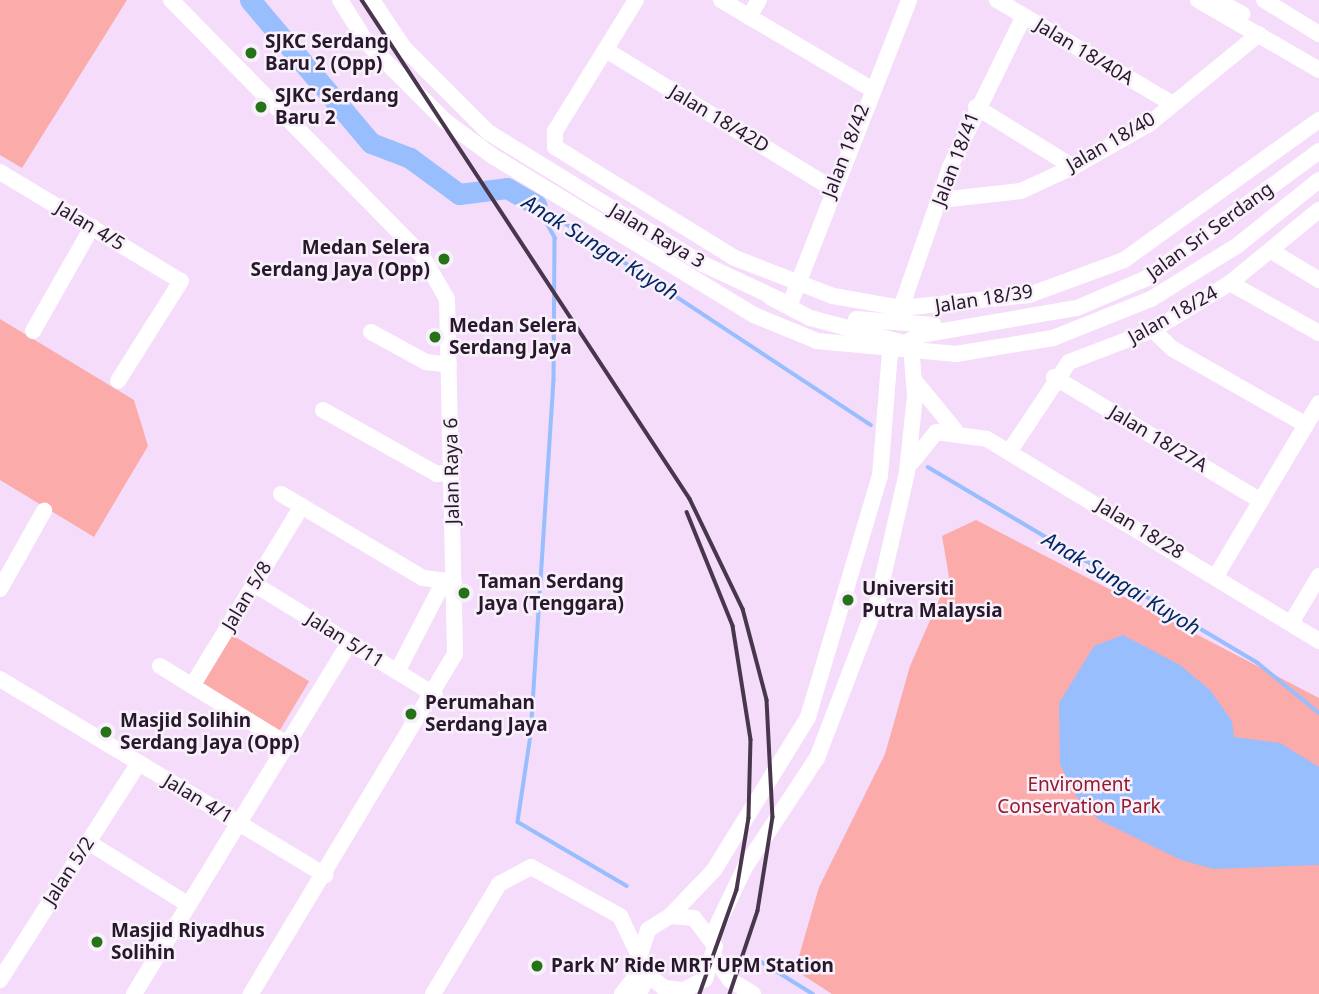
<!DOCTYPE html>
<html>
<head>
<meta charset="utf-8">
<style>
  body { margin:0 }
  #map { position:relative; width:1319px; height:994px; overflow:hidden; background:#f5dcfa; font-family:"Noto Sans",sans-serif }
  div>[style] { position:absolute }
  .green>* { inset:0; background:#fbacaa; transform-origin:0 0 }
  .water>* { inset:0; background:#98befe }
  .stream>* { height:3.5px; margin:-1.75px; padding:0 1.75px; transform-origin:1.75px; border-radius:1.75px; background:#98befe }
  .river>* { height:21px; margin:-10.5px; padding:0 10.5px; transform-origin:10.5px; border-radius:10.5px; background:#98befe }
  .minor>* { height:16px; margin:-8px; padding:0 8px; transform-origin:8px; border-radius:8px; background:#fff }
  .rail>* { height:3.5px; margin:-1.75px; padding:0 1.75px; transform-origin:1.75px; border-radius:1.75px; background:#48374c }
  .dots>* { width:19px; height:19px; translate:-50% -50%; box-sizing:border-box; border:4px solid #f8f0fa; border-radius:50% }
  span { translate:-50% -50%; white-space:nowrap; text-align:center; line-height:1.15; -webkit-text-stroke:5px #f8f0fa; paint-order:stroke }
  .poi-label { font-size:19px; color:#28182b; font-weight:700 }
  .left { translate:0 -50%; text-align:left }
  .right { translate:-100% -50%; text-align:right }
  .street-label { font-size:19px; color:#28182b }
  .park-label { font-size:19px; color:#951a2a }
  .water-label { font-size:21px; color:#032766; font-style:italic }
</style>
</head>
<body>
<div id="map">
  <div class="green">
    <div style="clip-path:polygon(0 0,127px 0,22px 168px,0 155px)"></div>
    <div style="clip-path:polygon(0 319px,134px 400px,148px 446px,94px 537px,0 480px)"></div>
    <div style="clip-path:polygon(976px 520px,1319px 698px,1319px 994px,832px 994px,795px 970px,819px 887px,885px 754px,910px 666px,949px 577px,942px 536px)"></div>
    <div style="left:232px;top:635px;width:90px;height:61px;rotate:31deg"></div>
  </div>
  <div class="water">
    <div style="clip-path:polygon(1123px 635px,1180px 665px,1210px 690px,1232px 721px,1234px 737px,1280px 743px,1319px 767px,1319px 865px,1214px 869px,1181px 860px,1099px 820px,1076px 796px,1060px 764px,1059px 703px,1094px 646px)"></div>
  </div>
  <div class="stream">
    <div style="left:537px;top:205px;width:38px;rotate:61deg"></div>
    <div style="left:555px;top:238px;width:142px;rotate:90.4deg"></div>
    <div style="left:554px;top:380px;width:356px;rotate:93.7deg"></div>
    <div style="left:531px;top:735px;width:88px;rotate:98.5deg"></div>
    <div style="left:518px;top:822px;width:126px;rotate:30.4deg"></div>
    <div style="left:542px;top:208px;width:394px;rotate:33.4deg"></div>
    <div style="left:928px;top:467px;width:384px;rotate:30.7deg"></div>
    <div style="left:1258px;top:663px;width:79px;rotate:39.3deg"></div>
    <div style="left:757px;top:959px;width:66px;rotate:32deg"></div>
  </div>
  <div class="river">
    <div style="left:250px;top:0;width:187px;rotate:49.8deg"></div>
    <div style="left:371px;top:143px;width:42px;rotate:21deg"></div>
    <div style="left:410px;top:158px;width:61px;rotate:36.3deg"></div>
    <div style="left:459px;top:194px;width:48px;rotate:-7.1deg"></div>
    <div style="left:507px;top:188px;width:34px;rotate:30deg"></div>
  </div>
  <div class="minor">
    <div style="left:171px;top:0;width:356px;rotate:45.5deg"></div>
    <div style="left:421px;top:254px;width:52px;rotate:60deg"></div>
    <div style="left:447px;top:299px;width:355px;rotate:88.7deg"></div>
    <div style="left:455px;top:654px;width:397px;rotate:121deg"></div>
    <div style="left:340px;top:0;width:51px;rotate:57.9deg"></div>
    <div style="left:367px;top:43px;width:110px;rotate:45deg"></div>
    <div style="left:445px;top:121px;width:61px;rotate:36.3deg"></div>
    <div style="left:494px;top:157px;width:304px;rotate:31.3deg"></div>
    <div style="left:754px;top:315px;width:68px;rotate:22.4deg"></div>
    <div style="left:817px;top:341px;width:140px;rotate:5.3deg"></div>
    <div style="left:956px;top:354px;width:98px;rotate:-9.4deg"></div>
    <div style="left:1053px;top:338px;width:105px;rotate:-21.7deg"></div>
    <div style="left:1151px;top:299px;width:102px;rotate:-31.8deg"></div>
    <div style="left:1238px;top:245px;width:104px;rotate:-38.7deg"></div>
    <div style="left:372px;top:0;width:58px;rotate:56.3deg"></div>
    <div style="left:404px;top:48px;width:119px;rotate:45deg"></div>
    <div style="left:488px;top:132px;width:250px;rotate:31.6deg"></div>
    <div style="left:701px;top:263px;width:87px;rotate:25.1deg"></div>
    <div style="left:636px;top:0;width:154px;rotate:121.7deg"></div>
    <div style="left:555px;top:131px;width:16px;rotate:90deg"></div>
    <div style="left:555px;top:147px;width:211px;rotate:31.7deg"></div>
    <div style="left:735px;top:258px;width:105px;rotate:21.2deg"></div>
    <div style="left:833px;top:296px;width:69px;rotate:10deg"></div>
    <div style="left:901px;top:308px;width:129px;rotate:-5.8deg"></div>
    <div style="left:1029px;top:295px;width:101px;rotate:-20.2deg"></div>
    <div style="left:1124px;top:260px;width:240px;rotate:-35.7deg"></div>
    <div style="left:721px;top:0;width:173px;rotate:30.6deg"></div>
    <div style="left:997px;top:0;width:202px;rotate:30.6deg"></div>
    <div style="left:1198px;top:0;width:140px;rotate:30deg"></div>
    <div style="left:1216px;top:0;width:30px;rotate:28deg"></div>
    <div style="left:1264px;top:0;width:65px;rotate:31.7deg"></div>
    <div style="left:749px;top:17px;width:20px;rotate:-60deg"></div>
    <div style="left:606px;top:50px;width:264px;rotate:31.5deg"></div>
    <div style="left:976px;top:107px;width:114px;rotate:31.7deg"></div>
    <div style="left:0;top:172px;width:211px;rotate:31.1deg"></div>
    <div style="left:181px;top:281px;width:118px;rotate:122.2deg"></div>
    <div style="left:940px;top:200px;width:81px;rotate:-6.3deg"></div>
    <div style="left:1021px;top:191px;width:57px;rotate:-24.8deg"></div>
    <div style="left:1073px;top:167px;width:87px;rotate:-29.5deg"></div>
    <div style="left:1149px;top:124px;width:142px;rotate:-39.3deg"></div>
    <div style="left:1273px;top:252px;width:54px;rotate:31.3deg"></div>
    <div style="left:1230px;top:283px;width:102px;rotate:29.3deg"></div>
    <div style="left:790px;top:304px;width:326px;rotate:-68.6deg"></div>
    <div style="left:901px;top:308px;width:149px;rotate:-70.8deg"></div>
    <div style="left:950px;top:167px;width:168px;rotate:-63.9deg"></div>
    <div style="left:856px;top:319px;width:78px;rotate:4.4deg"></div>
    <div style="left:1153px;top:330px;width:28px;rotate:44deg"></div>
    <div style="left:1173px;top:349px;width:153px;rotate:29.7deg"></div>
    <div style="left:33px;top:331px;width:120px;rotate:-60.4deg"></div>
    <div style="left:371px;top:332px;width:63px;rotate:28.6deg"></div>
    <div style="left:426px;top:362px;width:23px;rotate:7deg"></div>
    <div style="left:1054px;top:377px;width:241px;rotate:30.9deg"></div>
    <div style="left:915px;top:381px;width:63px;rotate:50.8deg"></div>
    <div style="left:323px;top:410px;width:131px;rotate:29.3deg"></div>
    <div style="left:437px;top:474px;width:15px;rotate:-8deg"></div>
    <div style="left:1009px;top:452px;width:108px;rotate:-56.3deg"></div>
    <div style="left:1069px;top:362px;width:90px;rotate:-20.9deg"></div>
    <div style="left:1153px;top:330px;width:90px;rotate:-31.4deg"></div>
    <div style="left:1230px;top:283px;width:115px;rotate:-39.4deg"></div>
    <div style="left:912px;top:462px;width:38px;rotate:-51deg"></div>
    <div style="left:936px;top:432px;width:51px;rotate:7.8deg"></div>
    <div style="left:987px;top:439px;width:389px;rotate:31.3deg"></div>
    <div style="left:281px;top:494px;width:165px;rotate:30.6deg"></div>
    <div style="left:423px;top:578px;width:31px;rotate:7deg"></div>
    <div style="left:1216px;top:576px;width:201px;rotate:-59.2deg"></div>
    <div style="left:254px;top:584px;width:212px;rotate:31.5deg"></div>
    <div style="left:0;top:589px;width:90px;rotate:-60.6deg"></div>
    <div style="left:1291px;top:623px;width:55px;rotate:-59.2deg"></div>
    <div style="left:160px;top:666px;width:149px;rotate:31.6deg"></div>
    <div style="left:397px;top:672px;width:100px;rotate:-62.7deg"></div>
    <div style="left:0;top:679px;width:380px;rotate:31.1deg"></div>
    <div style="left:192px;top:686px;width:211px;rotate:-58.6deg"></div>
    <div style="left:88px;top:842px;width:119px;rotate:32deg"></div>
    <div style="left:670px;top:916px;width:64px;rotate:-46.3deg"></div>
    <div style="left:714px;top:870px;width:180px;rotate:-58.4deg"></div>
    <div style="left:808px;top:717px;width:252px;rotate:-73.4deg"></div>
    <div style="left:880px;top:476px;width:124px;rotate:-85.4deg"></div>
    <div style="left:890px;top:352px;width:34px;rotate:-30deg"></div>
    <div style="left:920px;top:335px;width:159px;rotate:-9.8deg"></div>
    <div style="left:1077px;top:308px;width:76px;rotate:-23.2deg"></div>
    <div style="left:1147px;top:278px;width:214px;rotate:-36.4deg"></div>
    <div style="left:712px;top:936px;width:76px;rotate:-64.4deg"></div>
    <div style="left:745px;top:867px;width:131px;rotate:-56.6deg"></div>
    <div style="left:817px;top:758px;width:170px;rotate:-69deg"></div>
    <div style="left:878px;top:599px;width:130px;rotate:-77.1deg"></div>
    <div style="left:907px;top:472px;width:76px;rotate:-84deg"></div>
    <div style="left:915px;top:396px;width:51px;rotate:-94.5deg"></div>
    <div style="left:911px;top:345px;width:105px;rotate:-165deg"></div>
    <div style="left:810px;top:318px;width:45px;rotate:-152.3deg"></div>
    <div style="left:715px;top:958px;width:27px;rotate:56deg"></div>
    <div style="left:730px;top:980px;width:27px;rotate:31deg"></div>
    <div style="left:0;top:980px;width:258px;rotate:-57.4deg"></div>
    <div style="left:134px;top:994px;width:412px;rotate:-58.5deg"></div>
    <div style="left:433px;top:994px;width:128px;rotate:-59deg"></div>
    <div style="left:499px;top:884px;width:36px;rotate:-28deg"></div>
    <div style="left:531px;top:867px;width:102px;rotate:28.8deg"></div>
    <div style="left:620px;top:916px;width:65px;rotate:64.6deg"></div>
    <div style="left:648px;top:975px;width:21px;rotate:39deg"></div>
    <div style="left:664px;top:988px;width:20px;rotate:6deg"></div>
    <div style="left:684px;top:990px;width:24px;rotate:-28deg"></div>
    <div style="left:705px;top:979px;width:34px;rotate:-73deg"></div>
    <div style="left:715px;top:946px;width:35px;rotate:-127deg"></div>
    <div style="left:694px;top:918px;width:24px;rotate:-175deg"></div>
    <div style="left:670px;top:916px;width:26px;rotate:148deg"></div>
    <div style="left:648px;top:930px;width:25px;rotate:108deg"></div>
    <div style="left:622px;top:994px;width:34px;rotate:-52deg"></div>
    <div style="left:639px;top:994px;width:21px;rotate:-65deg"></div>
  </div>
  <div class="rail">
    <div style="left:362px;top:0;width:597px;rotate:56.68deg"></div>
    <div style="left:690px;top:499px;width:122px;rotate:64.3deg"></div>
    <div style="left:743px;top:609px;width:94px;rotate:75.2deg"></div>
    <div style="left:767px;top:700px;width:117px;rotate:87.1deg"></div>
    <div style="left:773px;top:817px;width:95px;rotate:99.1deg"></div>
    <div style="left:758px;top:911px;width:88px;rotate:108.6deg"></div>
    <div style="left:687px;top:512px;width:123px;rotate:68deg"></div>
    <div style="left:733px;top:626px;width:115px;rotate:81deg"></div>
    <div style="left:751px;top:740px;width:78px;rotate:91.5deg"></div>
    <div style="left:749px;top:818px;width:73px;rotate:99.5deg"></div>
    <div style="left:737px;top:890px;width:110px;rotate:109.6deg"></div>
  </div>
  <div class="dots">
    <div style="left:251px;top:53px;background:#267216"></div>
    <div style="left:261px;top:107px;background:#267216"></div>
    <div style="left:444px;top:259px;background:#267216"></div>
    <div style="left:435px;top:337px;background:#267216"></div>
    <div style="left:464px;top:593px;background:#267216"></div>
    <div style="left:848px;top:600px;background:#267216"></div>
    <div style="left:411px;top:714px;background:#267216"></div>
    <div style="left:106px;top:732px;background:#267216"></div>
    <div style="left:97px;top:942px;background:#267216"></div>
    <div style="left:537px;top:966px;background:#267216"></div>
  </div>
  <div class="poi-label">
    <span class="left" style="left:265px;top:53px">SJKC Serdang<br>Baru 2 (Opp)</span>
    <span class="left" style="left:275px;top:107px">SJKC Serdang<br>Baru 2</span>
    <span class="right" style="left:430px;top:259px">Medan Selera<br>Serdang Jaya (Opp)</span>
    <span class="left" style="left:449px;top:337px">Medan Selera<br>Serdang Jaya</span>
    <span class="left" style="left:478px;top:593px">Taman Serdang<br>Jaya (Tenggara)</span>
    <span class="left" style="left:862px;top:600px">Universiti<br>Putra Malaysia</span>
    <span class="left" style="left:425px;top:714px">Perumahan<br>Serdang Jaya</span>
    <span class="left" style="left:120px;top:732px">Masjid Solihin<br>Serdang Jaya (Opp)</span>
    <span class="left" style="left:111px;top:942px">Masjid Riyadhus<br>Solihin</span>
    <span class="left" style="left:551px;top:966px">Park N’ Ride MRT UPM Station</span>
  </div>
  <div class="street-label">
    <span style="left:1084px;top:52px;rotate:31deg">Jalan 18/40A</span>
    <span style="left:719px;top:119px;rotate:31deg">Jalan 18/42D</span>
    <span style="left:1111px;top:142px;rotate:-30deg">Jalan 18/40</span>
    <span style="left:846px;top:151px;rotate:-69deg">Jalan 18/42</span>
    <span style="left:956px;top:159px;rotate:-69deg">Jalan 18/41</span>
    <span style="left:90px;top:226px;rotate:31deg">Jalan 4/5</span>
    <span style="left:1210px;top:231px;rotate:-36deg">Jalan Sri Serdang</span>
    <span style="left:657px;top:236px;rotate:31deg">Jalan Raya 3</span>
    <span style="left:984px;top:299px;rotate:-9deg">Jalan 18/39</span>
    <span style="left:1173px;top:315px;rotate:-29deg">Jalan 18/24</span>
    <span style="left:1158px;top:439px;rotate:31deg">Jalan 18/27A</span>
    <span style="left:452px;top:471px;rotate:-91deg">Jalan Raya 6</span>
    <span style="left:1140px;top:529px;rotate:31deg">Jalan 18/28</span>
    <span style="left:247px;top:596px;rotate:-59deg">Jalan 5/8</span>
    <span style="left:345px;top:640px;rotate:32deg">Jalan 5/11</span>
    <span style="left:198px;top:799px;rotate:31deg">Jalan 4/1</span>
    <span style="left:69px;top:871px;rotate:-57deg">Jalan 5/2</span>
  </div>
  <div class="park-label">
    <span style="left:1079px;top:796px">Enviroment<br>Conservation Park</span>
  </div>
  <div class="water-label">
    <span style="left:601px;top:247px;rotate:32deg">Anak Sungai Kuyoh</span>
    <span style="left:1122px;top:583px;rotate:31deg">Anak Sungai Kuyoh</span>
  </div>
</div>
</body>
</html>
